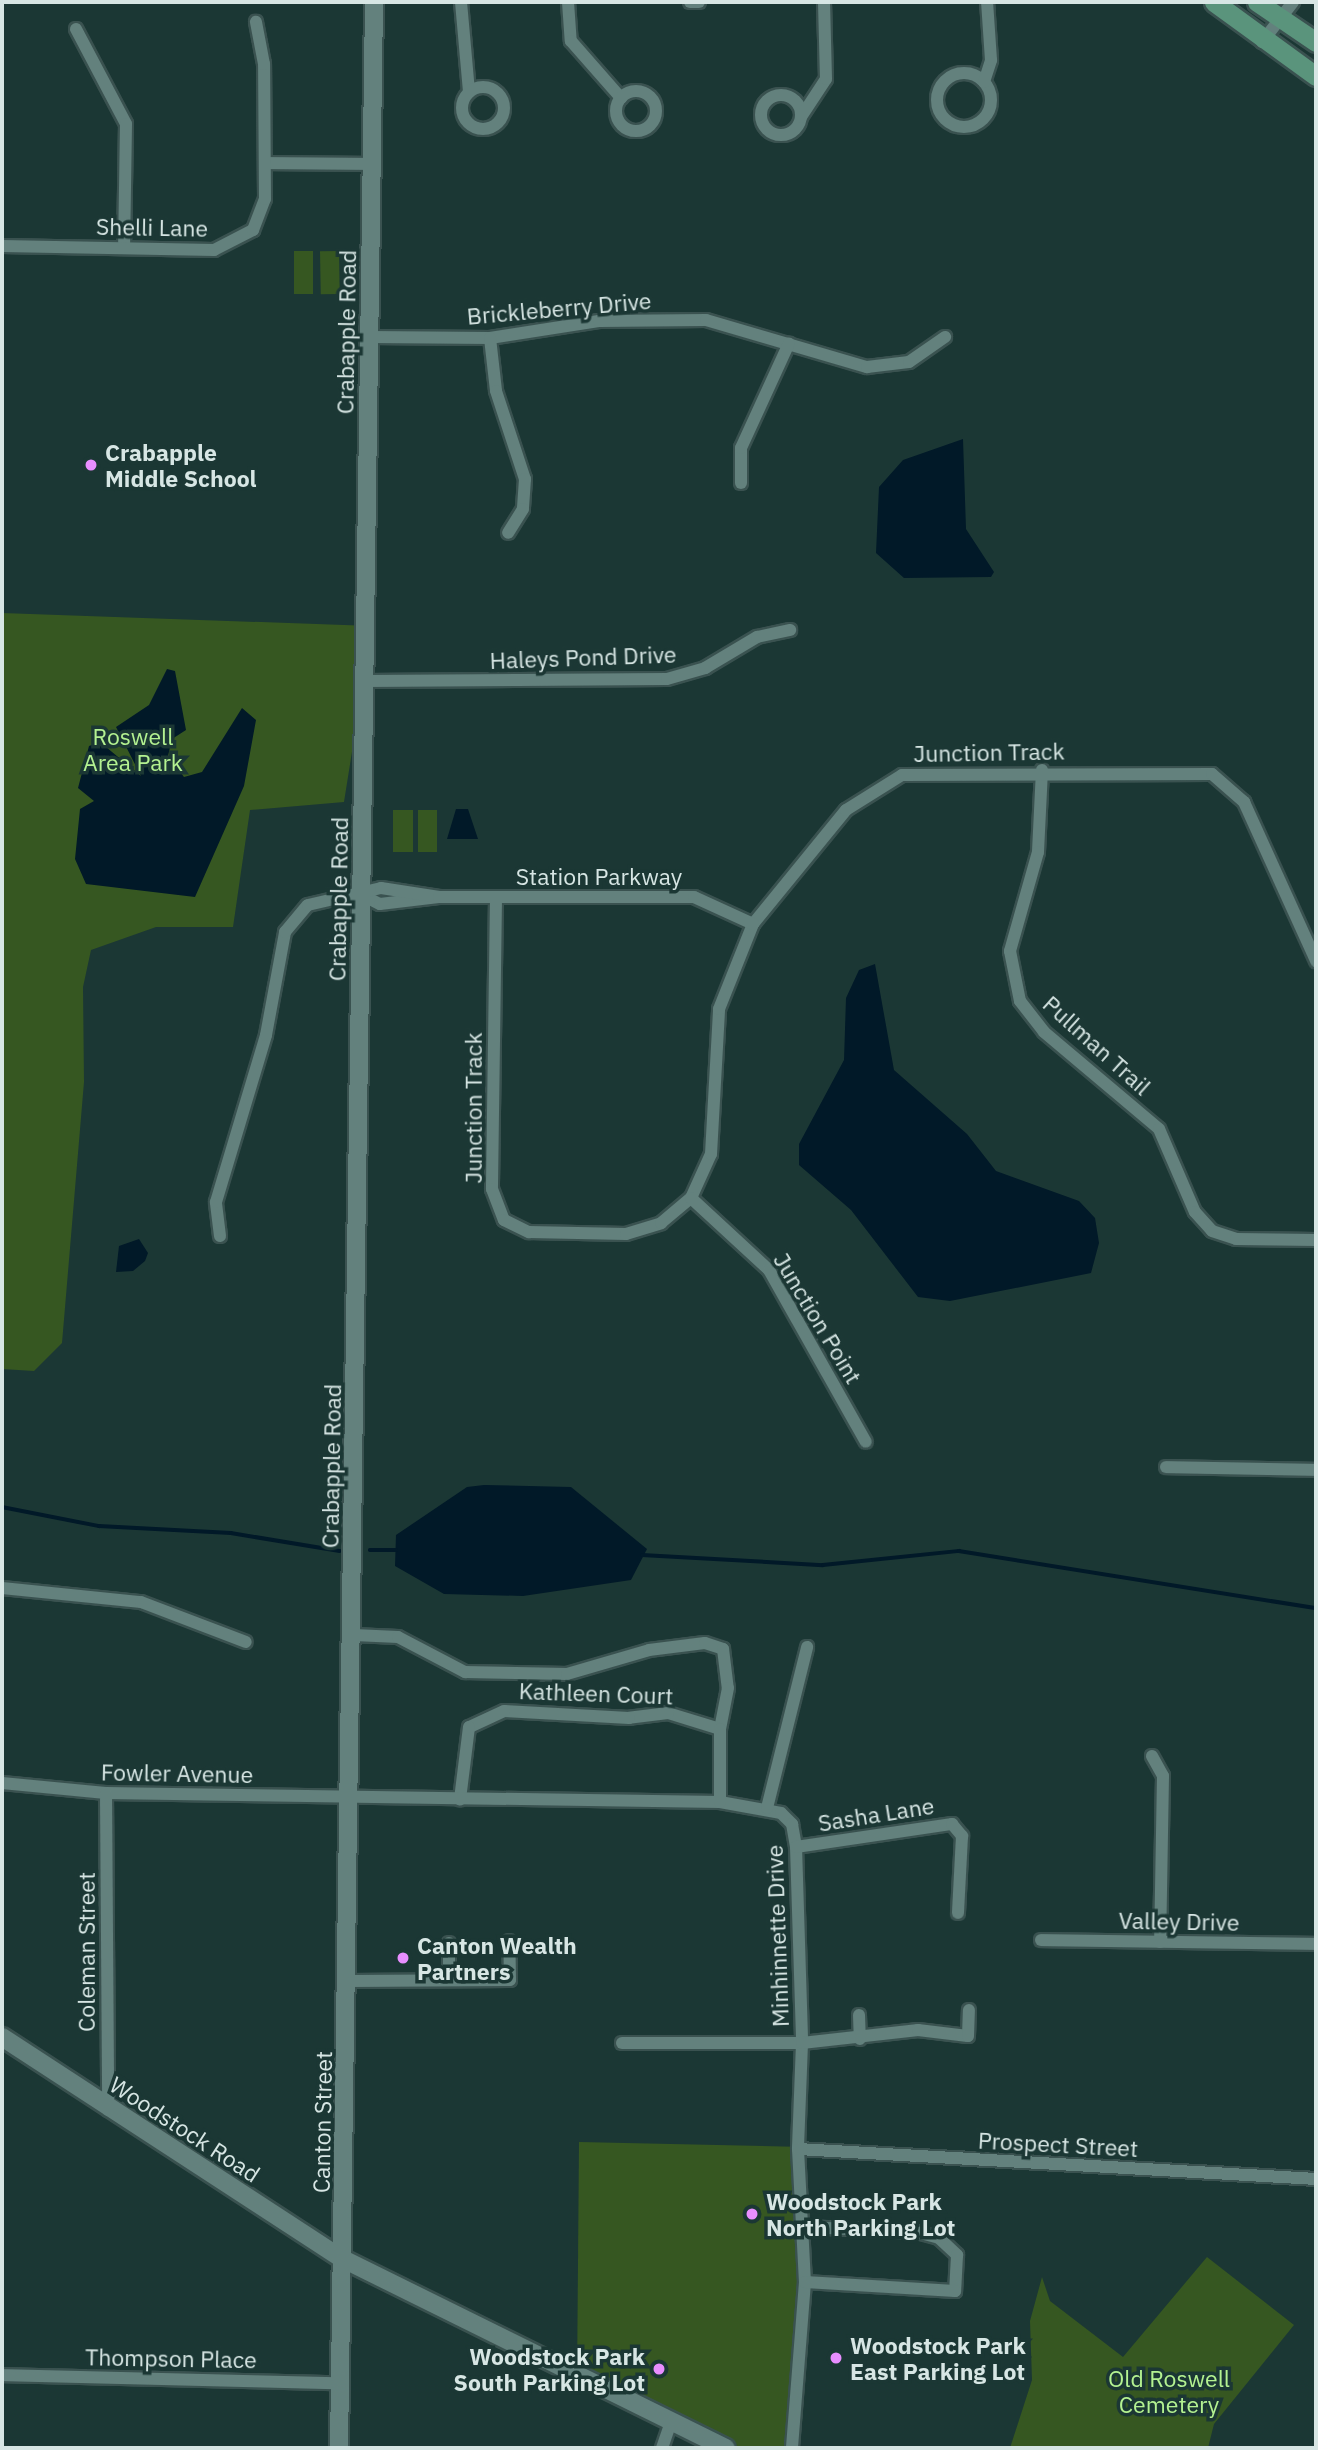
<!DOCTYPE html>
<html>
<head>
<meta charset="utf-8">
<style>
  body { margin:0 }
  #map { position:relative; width:1318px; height:2450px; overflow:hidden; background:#1b3734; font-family:"IBM Plex Sans",sans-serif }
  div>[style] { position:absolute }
  .green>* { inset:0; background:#365721; transform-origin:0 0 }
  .water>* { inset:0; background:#011928 }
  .stream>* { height:3.5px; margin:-1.75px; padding:0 1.75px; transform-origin:1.75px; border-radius:1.75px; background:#011928 }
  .roads { filter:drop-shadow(2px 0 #3a5250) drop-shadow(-2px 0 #3a5250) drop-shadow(0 2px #3a5250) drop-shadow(0 -2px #3a5250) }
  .street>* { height:12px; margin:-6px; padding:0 6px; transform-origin:6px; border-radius:6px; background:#63817d }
  .street>.ring { margin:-6px; padding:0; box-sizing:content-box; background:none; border:12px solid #63817d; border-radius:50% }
  .secondary>* { height:18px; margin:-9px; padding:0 9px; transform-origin:9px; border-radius:9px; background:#63817d }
  .primary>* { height:19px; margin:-9.5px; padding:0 9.5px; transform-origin:9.5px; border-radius:9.5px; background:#5a947c }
  .dots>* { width:19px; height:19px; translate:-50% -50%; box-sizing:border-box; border:4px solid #1b3734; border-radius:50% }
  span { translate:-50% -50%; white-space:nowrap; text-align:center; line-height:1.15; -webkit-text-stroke:7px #1b3734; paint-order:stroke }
  .street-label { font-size:23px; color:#d7e6e4 }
  .poi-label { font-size:23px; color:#d7e6e4; font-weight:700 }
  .left { translate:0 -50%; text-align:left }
  .right { translate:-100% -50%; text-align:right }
  .park-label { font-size:23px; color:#b4f291 }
  .frame { position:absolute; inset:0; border:4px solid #d7e6e4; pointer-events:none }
</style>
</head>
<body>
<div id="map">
  <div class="green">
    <div style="left:294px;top:251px;width:19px;height:43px"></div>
    <div style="left:339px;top:251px;width:43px;height:19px;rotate:89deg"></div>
    <div style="clip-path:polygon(2px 613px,372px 626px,344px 802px,250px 810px,233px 927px,156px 927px,91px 950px,83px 987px,84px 1082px,62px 1343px,34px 1371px,2px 1369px)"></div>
    <div style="left:393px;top:810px;width:20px;height:42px"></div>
    <div style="left:418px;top:810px;width:19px;height:42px"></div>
    <div style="clip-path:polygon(579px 2142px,804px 2147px,792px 2448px,742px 2448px,577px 2382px)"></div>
    <div style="clip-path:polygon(1207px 2257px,1294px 2325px,1214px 2424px,1208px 2448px,1010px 2448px,1032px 2380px,1030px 2321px,1042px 2277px,1050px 2301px,1123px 2357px)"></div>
  </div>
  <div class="water">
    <div style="clip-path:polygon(963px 439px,966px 529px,994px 572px,991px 577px,904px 578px,876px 553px,879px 487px,903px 460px)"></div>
    <div style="clip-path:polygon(167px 669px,175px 671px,186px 730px,172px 739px,168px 756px,184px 777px,202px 772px,242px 708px,256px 720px,244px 786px,195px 897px,86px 884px,75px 859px,80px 809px,94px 801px,78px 788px,89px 746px,100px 742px,141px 776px,116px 727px,149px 705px)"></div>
    <div style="clip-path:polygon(456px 809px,468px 809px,478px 839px,447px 839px)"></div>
    <div style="clip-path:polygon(875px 964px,894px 1070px,967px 1134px,996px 1171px,1079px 1201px,1095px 1218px,1099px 1243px,1091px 1273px,950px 1301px,918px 1297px,851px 1210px,799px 1165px,799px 1144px,844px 1060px,846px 998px,859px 970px)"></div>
    <div style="clip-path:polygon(139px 1239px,148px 1253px,145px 1261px,133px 1271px,116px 1272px,119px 1246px)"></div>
    <div style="clip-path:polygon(484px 1485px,571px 1487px,647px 1549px,631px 1580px,523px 1596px,444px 1594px,395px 1566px,396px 1535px,467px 1487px)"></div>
  </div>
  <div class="stream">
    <div style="left:2px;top:1507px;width:99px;rotate:11.1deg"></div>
    <div style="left:99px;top:1526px;width:132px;rotate:3deg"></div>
    <div style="left:231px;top:1533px;width:110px;rotate:9.4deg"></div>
    <div style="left:370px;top:1550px;width:26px"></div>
    <div style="left:642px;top:1555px;width:181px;rotate:3.2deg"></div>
    <div style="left:823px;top:1565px;width:137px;rotate:-5.9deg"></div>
    <div style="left:959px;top:1551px;width:362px;rotate:9.1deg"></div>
  </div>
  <div class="roads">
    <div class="street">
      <div style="left:461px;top:2px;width:90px;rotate:84.9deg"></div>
      <div style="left:568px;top:2px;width:39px;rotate:86deg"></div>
      <div style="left:571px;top:41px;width:76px;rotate:48.7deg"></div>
      <div style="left:690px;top:2px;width:9px"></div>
      <div style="left:76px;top:29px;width:107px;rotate:62.2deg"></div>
      <div style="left:126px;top:124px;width:124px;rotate:90.9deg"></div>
      <div style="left:1262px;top:42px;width:51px;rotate:-52.2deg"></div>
      <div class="ring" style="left:937px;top:73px;width:42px;height:42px"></div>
      <div style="left:984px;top:82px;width:23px;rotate:-72deg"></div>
      <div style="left:991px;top:60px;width:58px;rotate:-93.9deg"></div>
      <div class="ring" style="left:462px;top:87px;width:30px;height:30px"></div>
      <div class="ring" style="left:616px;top:91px;width:28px;height:28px"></div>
      <div class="ring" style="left:761px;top:95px;width:28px;height:28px"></div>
      <div style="left:801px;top:117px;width:45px;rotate:-56.7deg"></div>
      <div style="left:826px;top:79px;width:77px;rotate:-91.5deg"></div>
      <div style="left:265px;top:163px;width:107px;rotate:0.5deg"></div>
      <div style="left:2px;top:246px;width:212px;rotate:1.1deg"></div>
      <div style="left:214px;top:250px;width:44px;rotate:-27.1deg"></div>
      <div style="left:253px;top:230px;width:33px;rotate:-69deg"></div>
      <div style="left:265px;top:199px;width:135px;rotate:-90.4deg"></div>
      <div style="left:264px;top:64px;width:43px;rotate:-100.8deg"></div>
      <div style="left:370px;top:337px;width:120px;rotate:0.5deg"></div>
      <div style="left:490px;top:338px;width:110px;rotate:-8.9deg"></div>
      <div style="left:599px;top:321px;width:107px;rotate:-0.5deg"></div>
      <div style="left:706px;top:320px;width:168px;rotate:16.3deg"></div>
      <div style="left:867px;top:367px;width:42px;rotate:-6.8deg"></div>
      <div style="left:909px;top:362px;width:44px;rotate:-34.8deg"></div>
      <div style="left:490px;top:338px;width:53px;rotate:83.5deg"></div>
      <div style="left:496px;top:391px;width:93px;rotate:71.8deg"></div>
      <div style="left:525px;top:479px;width:30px;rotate:94deg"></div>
      <div style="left:523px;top:509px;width:28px;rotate:122deg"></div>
      <div style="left:741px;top:483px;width:35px;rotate:-90deg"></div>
      <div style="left:741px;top:448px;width:115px;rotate:-65.4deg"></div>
      <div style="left:366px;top:681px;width:301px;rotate:-0.4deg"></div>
      <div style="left:667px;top:679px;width:40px;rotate:-16deg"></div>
      <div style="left:705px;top:668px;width:61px;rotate:-30.8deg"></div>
      <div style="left:757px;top:637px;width:34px;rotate:-12deg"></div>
      <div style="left:1042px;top:770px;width:82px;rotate:92.8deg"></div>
      <div style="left:1038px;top:852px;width:103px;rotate:105.8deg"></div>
      <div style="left:1010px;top:951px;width:51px;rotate:78.7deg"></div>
      <div style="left:1020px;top:1001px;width:39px;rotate:52deg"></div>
      <div style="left:1044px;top:1032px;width:150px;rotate:40.1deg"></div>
      <div style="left:1159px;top:1129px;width:90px;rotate:66.6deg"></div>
      <div style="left:1195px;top:1212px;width:25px;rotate:48deg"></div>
      <div style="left:1212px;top:1231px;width:25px;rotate:18deg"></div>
      <div style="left:1236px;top:1239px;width:80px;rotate:0.7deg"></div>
      <div style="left:362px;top:895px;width:20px;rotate:27deg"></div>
      <div style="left:380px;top:904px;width:59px;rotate:-6.8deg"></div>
      <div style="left:496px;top:898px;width:291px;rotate:90.8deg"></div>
      <div style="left:492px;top:1189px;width:33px;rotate:69deg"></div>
      <div style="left:504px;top:1220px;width:28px;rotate:26deg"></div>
      <div style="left:529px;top:1232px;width:97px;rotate:1.2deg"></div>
      <div style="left:626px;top:1234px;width:37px;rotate:-17deg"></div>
      <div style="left:661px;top:1223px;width:39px;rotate:-40deg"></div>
      <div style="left:691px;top:1198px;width:48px;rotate:-65.6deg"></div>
      <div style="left:711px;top:1154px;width:145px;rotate:-86.8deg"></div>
      <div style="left:719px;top:1009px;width:92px;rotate:-68.2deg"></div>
      <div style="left:753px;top:924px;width:147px;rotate:-50.8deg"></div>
      <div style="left:846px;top:810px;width:66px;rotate:-32deg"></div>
      <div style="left:902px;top:775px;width:310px;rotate:-0.2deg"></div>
      <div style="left:1212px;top:774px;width:43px;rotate:41.2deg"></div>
      <div style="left:1244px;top:802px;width:175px;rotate:65.6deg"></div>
      <div style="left:691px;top:1198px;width:106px;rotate:42.7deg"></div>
      <div style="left:769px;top:1270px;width:197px;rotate:60.6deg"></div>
      <div style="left:220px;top:1236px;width:34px;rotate:-97deg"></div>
      <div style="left:216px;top:1202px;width:174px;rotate:-73.3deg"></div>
      <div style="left:266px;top:1035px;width:105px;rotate:-79.5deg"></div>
      <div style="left:285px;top:932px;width:35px;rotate:-50deg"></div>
      <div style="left:308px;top:905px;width:75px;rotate:-13.1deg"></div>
      <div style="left:381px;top:888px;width:59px;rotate:8.8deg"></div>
      <div style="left:439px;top:897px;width:255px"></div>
      <div style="left:694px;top:897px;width:65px;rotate:24.6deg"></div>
      <div style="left:1166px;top:1467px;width:150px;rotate:1.1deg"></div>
      <div style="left:2px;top:1588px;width:140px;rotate:5.8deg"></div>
      <div style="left:141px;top:1602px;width:112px;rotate:20.9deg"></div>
      <div style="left:354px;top:1635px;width:44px;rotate:2.6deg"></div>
      <div style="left:398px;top:1637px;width:76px;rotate:27.6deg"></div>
      <div style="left:465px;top:1672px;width:102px;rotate:1.1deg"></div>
      <div style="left:567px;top:1674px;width:85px;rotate:-16.3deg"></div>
      <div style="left:649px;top:1650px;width:56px;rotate:-7.1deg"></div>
      <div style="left:705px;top:1643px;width:19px;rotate:18deg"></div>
      <div style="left:723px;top:1649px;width:39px;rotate:83deg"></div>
      <div style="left:728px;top:1688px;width:42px;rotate:101deg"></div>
      <div style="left:720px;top:1729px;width:54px;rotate:-162.9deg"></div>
      <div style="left:668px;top:1713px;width:39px;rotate:173deg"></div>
      <div style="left:629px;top:1718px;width:125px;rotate:-176.8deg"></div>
      <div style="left:504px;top:1711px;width:38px;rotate:155deg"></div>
      <div style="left:469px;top:1727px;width:73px;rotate:97.1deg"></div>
      <div style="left:1152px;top:1756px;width:23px;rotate:61deg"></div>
      <div style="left:1163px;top:1776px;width:166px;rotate:91deg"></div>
      <div style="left:2px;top:1783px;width:104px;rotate:5.5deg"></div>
      <div style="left:106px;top:1793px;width:614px;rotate:0.84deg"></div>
      <div style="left:720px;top:1802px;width:62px;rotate:10.2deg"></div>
      <div style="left:781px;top:1813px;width:16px;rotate:45deg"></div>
      <div style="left:792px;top:1824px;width:23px;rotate:80deg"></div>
      <div style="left:796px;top:1847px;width:196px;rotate:88.2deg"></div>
      <div style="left:802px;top:2043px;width:106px;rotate:92.2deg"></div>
      <div style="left:798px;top:2149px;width:133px;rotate:87deg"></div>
      <div style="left:805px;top:2282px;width:167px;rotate:94.5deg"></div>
      <div style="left:106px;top:1793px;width:317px;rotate:89.6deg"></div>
      <div style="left:720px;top:1802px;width:73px;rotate:-90deg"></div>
      <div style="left:767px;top:1808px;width:166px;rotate:-76deg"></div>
      <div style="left:796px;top:1847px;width:158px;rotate:-8.4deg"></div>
      <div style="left:952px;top:1824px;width:16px;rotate:50deg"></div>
      <div style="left:962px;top:1836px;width:77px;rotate:93deg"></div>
      <div style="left:1041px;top:1940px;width:275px;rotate:0.8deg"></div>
      <div style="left:449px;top:1980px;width:37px;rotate:-90deg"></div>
      <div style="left:349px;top:1981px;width:161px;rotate:-0.4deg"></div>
      <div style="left:510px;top:1980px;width:39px;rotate:-91deg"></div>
      <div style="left:859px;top:2015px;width:24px;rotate:88deg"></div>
      <div style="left:622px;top:2043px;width:180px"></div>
      <div style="left:802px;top:2043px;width:117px;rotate:-6.4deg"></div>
      <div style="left:918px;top:2030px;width:50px;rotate:6.8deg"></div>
      <div style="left:968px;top:2036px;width:26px;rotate:-88deg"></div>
      <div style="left:798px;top:2149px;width:519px;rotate:3.31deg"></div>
      <div style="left:804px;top:2227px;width:113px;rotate:2.5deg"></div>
      <div style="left:917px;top:2232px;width:23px;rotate:15deg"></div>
      <div style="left:939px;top:2238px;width:25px;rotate:43deg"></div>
      <div style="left:957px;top:2255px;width:36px;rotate:93deg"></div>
      <div style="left:955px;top:2291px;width:150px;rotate:-176.6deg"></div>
      <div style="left:2px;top:2375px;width:338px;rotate:1.4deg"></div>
      <div style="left:662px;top:2448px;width:28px;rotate:-71deg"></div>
    </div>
    <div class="secondary">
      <div style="left:2px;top:2037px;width:407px;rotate:33.1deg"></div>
      <div style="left:343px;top:2259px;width:427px;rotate:26.3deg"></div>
      <div style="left:339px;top:2448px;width:2446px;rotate:-89.18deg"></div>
    </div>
    <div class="primary">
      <div style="left:1214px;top:2px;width:126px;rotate:36deg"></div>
      <div style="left:1257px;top:2px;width:71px;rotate:34.1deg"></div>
    </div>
  </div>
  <div class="dots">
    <div style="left:91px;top:465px;background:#e88eff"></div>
    <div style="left:403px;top:1958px;background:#e88eff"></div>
    <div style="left:752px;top:2214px;background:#e88eff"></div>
    <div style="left:836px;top:2358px;background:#e88eff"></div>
    <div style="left:659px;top:2369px;background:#e88eff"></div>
  </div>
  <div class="street-label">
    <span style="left:152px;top:227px;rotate:1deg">Shelli Lane</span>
    <span style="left:559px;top:308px;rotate:-5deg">Brickleberry Drive</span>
    <span style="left:346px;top:332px;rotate:-89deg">Crabapple Road</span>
    <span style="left:583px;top:657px;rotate:-2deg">Haleys Pond Drive</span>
    <span style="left:989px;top:752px;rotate:-1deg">Junction Track</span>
    <span style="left:599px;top:876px">Station Parkway</span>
    <span style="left:338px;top:899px;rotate:-89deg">Crabapple Road</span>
    <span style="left:1097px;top:1045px;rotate:42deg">Pullman Trail</span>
    <span style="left:473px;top:1108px;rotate:-90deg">Junction Track</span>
    <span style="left:818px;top:1318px;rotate:59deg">Junction Point</span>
    <span style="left:331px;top:1466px;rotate:-89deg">Crabapple Road</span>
    <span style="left:596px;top:1693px;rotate:2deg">Kathleen Court</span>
    <span style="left:177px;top:1773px;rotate:1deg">Fowler Avenue</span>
    <span style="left:876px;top:1814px;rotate:-9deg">Sasha Lane</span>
    <span style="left:1179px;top:1921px;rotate:1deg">Valley Drive</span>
    <span style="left:777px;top:1936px;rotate:-92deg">Minhinnette Drive</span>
    <span style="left:86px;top:1952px;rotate:-90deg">Coleman Street</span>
    <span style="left:322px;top:2122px;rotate:-89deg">Canton Street</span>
    <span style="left:185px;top:2129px;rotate:33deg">Woodstock Road</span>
    <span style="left:1058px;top:2144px;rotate:3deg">Prospect Street</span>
    <span style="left:171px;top:2358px;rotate:1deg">Thompson Place</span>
  </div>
  <div class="poi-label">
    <span class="left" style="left:105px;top:465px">Crabapple<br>Middle School</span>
    <span class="left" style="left:417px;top:1958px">Canton Wealth<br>Partners</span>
    <span class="left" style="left:766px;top:2214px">Woodstock Park<br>North Parking Lot</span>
    <span class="left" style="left:850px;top:2358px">Woodstock Park<br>East Parking Lot</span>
    <span class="right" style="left:645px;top:2369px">Woodstock Park<br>South Parking Lot</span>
  </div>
  <div class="park-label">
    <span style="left:133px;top:749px">Roswell<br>Area Park</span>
    <span style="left:1169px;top:2391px">Old Roswell<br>Cemetery</span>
  </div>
  <div class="frame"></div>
</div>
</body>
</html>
